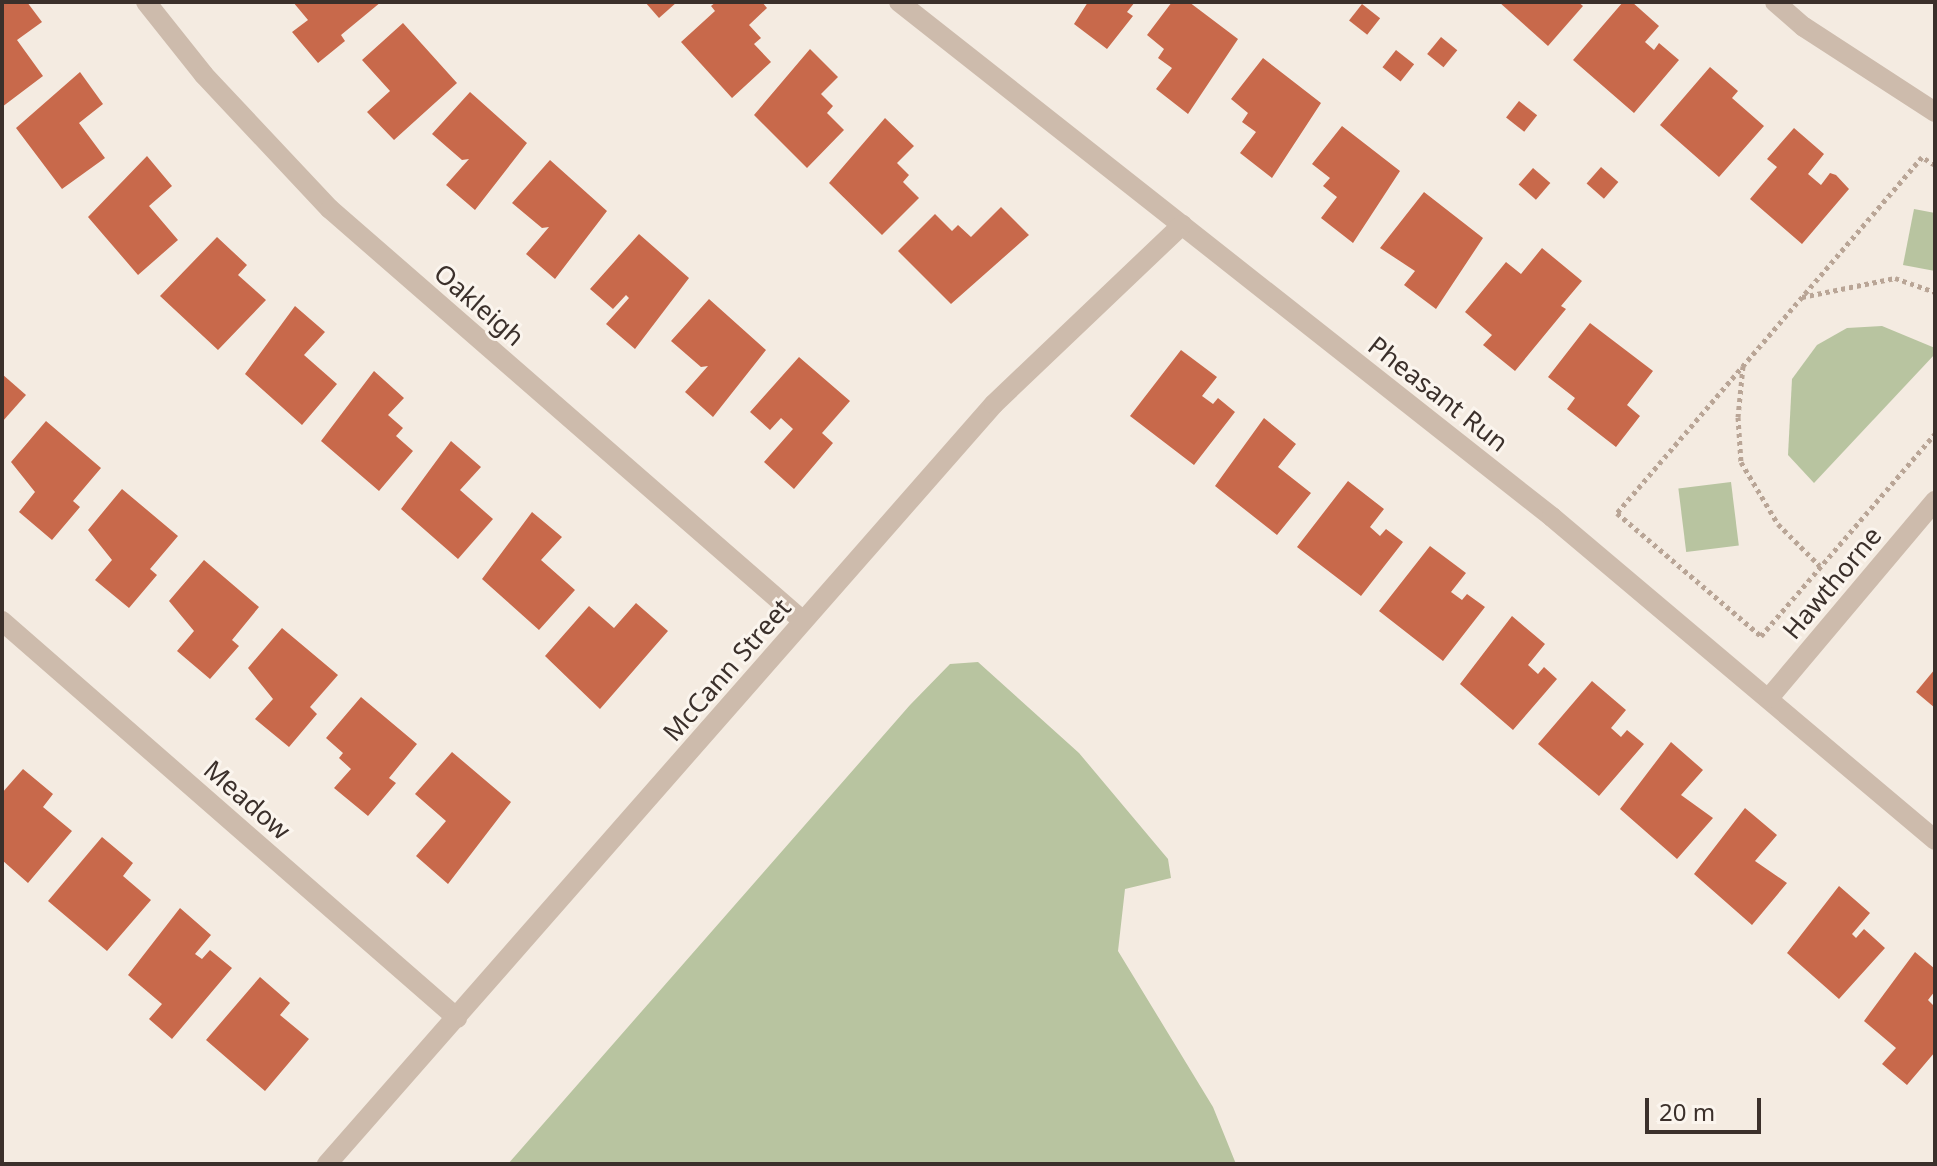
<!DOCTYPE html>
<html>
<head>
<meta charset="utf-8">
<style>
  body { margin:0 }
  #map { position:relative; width:1937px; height:1166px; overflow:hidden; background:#f4ebe1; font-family:"Noto Sans",sans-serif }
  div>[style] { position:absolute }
  .green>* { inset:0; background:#b8c4a0; transform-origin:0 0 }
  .building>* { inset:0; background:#c8694b; transform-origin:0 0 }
  .path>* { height:5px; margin-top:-2.5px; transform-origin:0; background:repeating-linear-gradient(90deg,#b9a596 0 4px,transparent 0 8px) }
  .minor>* { height:20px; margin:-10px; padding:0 10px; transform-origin:10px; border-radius:10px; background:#cdbbac }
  span { translate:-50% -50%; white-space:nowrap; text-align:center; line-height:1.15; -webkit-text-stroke:6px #fbf5ee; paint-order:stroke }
  .street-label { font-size:26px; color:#3b302b }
  .frame { position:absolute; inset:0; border:4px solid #3b302b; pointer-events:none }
  .scale { position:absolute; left:1645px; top:1098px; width:116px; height:36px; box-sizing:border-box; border:4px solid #3b302b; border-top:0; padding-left:10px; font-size:24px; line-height:28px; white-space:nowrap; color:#3b302b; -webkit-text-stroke:6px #fbf5ee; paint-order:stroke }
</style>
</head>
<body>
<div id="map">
  <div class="green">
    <div style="clip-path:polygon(1914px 209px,1935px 213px,1935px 271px,1903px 265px)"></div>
    <div style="clip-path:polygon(1882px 326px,1935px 348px,1935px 354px,1814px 483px,1788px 455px,1792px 379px,1817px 345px,1847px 328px)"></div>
    <div style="left:1731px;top:482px;width:64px;height:53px;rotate:83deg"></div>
    <div style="clip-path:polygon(978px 662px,1079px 753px,1168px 859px,1171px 878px,1125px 889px,1118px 951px,1213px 1107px,1236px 1164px,508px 1164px,910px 705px,950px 664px)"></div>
  </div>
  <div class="building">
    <div style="clip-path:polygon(27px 2px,42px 22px,17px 40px,43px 76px,2px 107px,2px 3px)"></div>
    <div style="clip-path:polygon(293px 2px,381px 2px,341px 35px,345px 41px,318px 63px,292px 32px,308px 20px)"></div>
    <div style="clip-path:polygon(645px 2px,677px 2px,659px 18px)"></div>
    <div style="clip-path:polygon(716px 2px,762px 2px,767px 8px,749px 25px,761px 38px,754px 44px,771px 62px,732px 98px,681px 42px,715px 11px,711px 6px)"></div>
    <div style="clip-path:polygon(1088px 2px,1135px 2px,1127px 12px,1133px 16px,1107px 49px,1074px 24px)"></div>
    <div style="clip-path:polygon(1172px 2px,1189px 2px,1238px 39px,1188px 114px,1156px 89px,1172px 68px,1158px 58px,1164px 49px,1147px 35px)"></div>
    <div style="clip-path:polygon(1499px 2px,1578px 2px,1583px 6px,1548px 46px)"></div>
    <div style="clip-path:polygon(1623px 2px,1632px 2px,1659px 26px,1645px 42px,1654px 50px,1659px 43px,1679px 60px,1634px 113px,1573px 60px)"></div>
    <div style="left:1362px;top:4px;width:23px;height:21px;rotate:38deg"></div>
    <div style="clip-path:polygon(403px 23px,457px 83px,394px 140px,367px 112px,390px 91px,362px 60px)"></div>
    <div style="left:1441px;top:37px;width:21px;height:22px;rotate:39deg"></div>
    <div style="clip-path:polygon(810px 49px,838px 77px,821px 94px,833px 106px,827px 113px,844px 130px,807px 168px,754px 115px)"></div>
    <div style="left:1396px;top:50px;width:23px;height:22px;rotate:38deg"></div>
    <div style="clip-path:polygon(1263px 58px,1321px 103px,1272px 178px,1240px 153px,1256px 132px,1242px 122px,1248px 113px,1231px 99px)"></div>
    <div style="clip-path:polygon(1710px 67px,1738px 91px,1732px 98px,1764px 126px,1719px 177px,1660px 125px)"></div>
    <div style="clip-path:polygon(80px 72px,103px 104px,79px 123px,105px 158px,62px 189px,16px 128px)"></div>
    <div style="clip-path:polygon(470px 92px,527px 143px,475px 210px,446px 185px,469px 159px,462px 160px,432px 134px)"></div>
    <div style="left:1519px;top:101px;width:23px;height:21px;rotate:38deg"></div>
    <div style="clip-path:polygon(885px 118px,914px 146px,897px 163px,909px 175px,903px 182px,919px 198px,882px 235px,829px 183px)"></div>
    <div style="clip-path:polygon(1342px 126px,1400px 171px,1353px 243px,1321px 218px,1337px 197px,1323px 186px,1330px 178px,1312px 164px)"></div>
    <div style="clip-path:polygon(1794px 128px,1824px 154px,1808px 174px,1821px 185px,1830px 173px,1836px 175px,1849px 189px,1802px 244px,1750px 199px,1777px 167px,1767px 159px)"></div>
    <div style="clip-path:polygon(147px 156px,172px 186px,149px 206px,178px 240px,138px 275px,88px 217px)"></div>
    <div style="clip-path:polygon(550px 160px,607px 211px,555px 279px,526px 254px,549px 227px,542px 228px,512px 203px)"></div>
    <div style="left:1601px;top:167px;width:23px;height:22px;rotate:41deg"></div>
    <div style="left:1533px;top:168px;width:23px;height:22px;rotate:41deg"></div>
    <div style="clip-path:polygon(1424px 192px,1483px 238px,1436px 309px,1404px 285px,1415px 271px,1380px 248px)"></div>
    <div style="clip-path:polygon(1001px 207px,1029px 235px,951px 304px,898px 251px,935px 214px,952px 231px,958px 225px,971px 237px)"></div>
    <div style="clip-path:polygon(639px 234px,689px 278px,635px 349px,606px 324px,629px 298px,626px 295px,613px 309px,590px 289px)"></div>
    <div style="clip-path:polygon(217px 237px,247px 265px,238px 275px,266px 300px,218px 350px,160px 296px)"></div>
    <div style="clip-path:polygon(1542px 248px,1582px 281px,1561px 306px,1566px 309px,1515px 371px,1483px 345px,1492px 335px,1465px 312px,1506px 262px,1521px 274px)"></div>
    <div style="clip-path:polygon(709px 299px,766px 350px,713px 417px,685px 392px,708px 366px,701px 367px,671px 341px)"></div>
    <div style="clip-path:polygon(295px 306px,325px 332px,304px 355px,337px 384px,302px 425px,245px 374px)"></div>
    <div style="clip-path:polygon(1590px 323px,1653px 371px,1627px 405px,1640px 416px,1616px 447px,1567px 409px,1575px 398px,1548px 377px)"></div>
    <div style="clip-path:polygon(1181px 350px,1217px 377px,1202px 396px,1213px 404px,1218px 398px,1235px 412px,1194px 465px,1130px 416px)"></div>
    <div style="clip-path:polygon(799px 357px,850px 401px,822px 433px,833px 443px,794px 489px,764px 462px,793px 429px,781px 418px,770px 430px,750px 412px)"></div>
    <div style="clip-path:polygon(374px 371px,404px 398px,388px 415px,403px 428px,396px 436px,413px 451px,379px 491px,321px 441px)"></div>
    <div style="clip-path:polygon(2px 374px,26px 395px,2px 422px)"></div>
    <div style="clip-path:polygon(1264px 418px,1296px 444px,1278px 467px,1311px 493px,1277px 535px,1215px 486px)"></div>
    <div style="clip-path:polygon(46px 421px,101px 468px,73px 501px,80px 507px,52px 540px,19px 512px,35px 492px,11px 462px)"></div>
    <div style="clip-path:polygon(451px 441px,481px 467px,460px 490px,493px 519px,458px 559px,401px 509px)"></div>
    <div style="clip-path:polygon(1348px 481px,1384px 509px,1370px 527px,1380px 536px,1386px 529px,1403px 542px,1361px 596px,1297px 547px)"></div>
    <div style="clip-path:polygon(122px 489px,178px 536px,150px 569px,157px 575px,129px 608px,95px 580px,112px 560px,88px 530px)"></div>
    <div style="clip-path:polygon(532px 512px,562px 537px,541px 560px,575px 590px,539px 630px,482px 579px)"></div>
    <div style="clip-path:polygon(1430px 546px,1466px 573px,1451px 592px,1462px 600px,1467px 594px,1485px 607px,1443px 661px,1379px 611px)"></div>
    <div style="clip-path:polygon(204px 560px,259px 607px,232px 640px,239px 646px,210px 679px,177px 651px,194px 631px,169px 601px)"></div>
    <div style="clip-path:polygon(636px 603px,668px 631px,600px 709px,545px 656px,589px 606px,614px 628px)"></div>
    <div style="clip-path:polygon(1512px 616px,1545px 644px,1528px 665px,1538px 674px,1544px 667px,1557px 679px,1513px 730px,1460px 684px)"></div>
    <div style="clip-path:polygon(282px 628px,338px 675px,310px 707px,317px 714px,289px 747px,255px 719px,273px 699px,248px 668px)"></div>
    <div style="clip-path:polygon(1935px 669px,1935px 708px,1916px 692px)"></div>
    <div style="clip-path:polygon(1592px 681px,1626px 710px,1611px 728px,1621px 737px,1627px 730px,1644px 744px,1599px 796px,1538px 744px)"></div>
    <div style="clip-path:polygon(361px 697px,417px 744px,389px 778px,396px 783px,368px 816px,334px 788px,351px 769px,339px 758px,343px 753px,326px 738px)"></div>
    <div style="clip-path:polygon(1671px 742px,1703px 770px,1681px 795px,1713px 818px,1677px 859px,1620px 809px)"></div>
    <div style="clip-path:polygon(452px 752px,511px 802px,448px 884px,416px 856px,446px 821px,415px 794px)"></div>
    <div style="clip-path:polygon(23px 769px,53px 794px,43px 807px,72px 831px,28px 883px,2px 860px,2px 793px)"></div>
    <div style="clip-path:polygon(1745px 808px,1777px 835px,1755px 861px,1787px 883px,1752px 925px,1694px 874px)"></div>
    <div style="clip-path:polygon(102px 837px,133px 863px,123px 876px,151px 900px,107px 951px,48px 901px)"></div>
    <div style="clip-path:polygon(1839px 886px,1870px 913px,1852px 934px,1856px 938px,1864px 929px,1885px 948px,1839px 999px,1787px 953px)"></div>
    <div style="clip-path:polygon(180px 908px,211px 935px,195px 954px,202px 959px,210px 950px,232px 968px,172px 1039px,149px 1019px,162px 1004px,128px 975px)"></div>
    <div style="clip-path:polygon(1915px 952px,1935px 969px,1935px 991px,1928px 1000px,1935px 1007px,1935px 1052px,1907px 1085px,1882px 1064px,1896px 1048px,1864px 1021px)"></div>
    <div style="clip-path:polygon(260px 977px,290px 1003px,280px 1015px,309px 1039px,265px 1091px,206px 1040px)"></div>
  </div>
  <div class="path">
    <div style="left:1935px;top:165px;width:15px;rotate:-148deg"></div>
    <div style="left:1922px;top:157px;width:469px;rotate:130.6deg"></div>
    <div style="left:1617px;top:513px;width:189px;rotate:40.5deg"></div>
    <div style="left:1761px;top:636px;width:267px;rotate:-49.3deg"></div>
    <div style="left:1802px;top:297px;width:95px;rotate:-11.5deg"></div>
    <div style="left:1895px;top:278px;width:42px;rotate:19.3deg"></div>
    <div style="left:1743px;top:366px;width:51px;rotate:95.6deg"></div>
    <div style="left:1738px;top:417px;width:45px;rotate:86.2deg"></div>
    <div style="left:1741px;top:462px;width:72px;rotate:59.2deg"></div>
    <div style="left:1778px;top:524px;width:59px;rotate:45deg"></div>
  </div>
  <div class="minor">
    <div style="left:146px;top:2px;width:93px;rotate:51.5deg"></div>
    <div style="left:204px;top:75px;width:184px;rotate:46.8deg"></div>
    <div style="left:330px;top:209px;width:627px;rotate:41.06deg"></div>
    <div style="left:899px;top:2px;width:832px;rotate:38.26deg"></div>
    <div style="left:1552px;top:517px;width:501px;rotate:40.14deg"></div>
    <div style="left:1775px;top:2px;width:38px;rotate:41deg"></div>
    <div style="left:1804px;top:27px;width:156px;rotate:33deg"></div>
    <div style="left:2px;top:621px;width:604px;rotate:41.11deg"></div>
    <div style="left:1769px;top:698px;width:258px;rotate:-49.9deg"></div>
    <div style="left:327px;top:1164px;width:1011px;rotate:-48.73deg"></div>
    <div style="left:994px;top:404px;width:260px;rotate:-43.6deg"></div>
  </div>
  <div class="street-label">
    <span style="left:479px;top:305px;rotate:41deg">Oakleigh</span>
    <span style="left:1438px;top:394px;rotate:38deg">Pheasant Run</span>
    <span style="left:1832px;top:583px;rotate:-50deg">Hawthorne</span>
    <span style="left:727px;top:670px;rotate:-49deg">McCann Street</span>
    <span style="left:247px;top:800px;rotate:41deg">Meadow</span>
  </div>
  <div class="frame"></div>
  <div class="scale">20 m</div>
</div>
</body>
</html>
